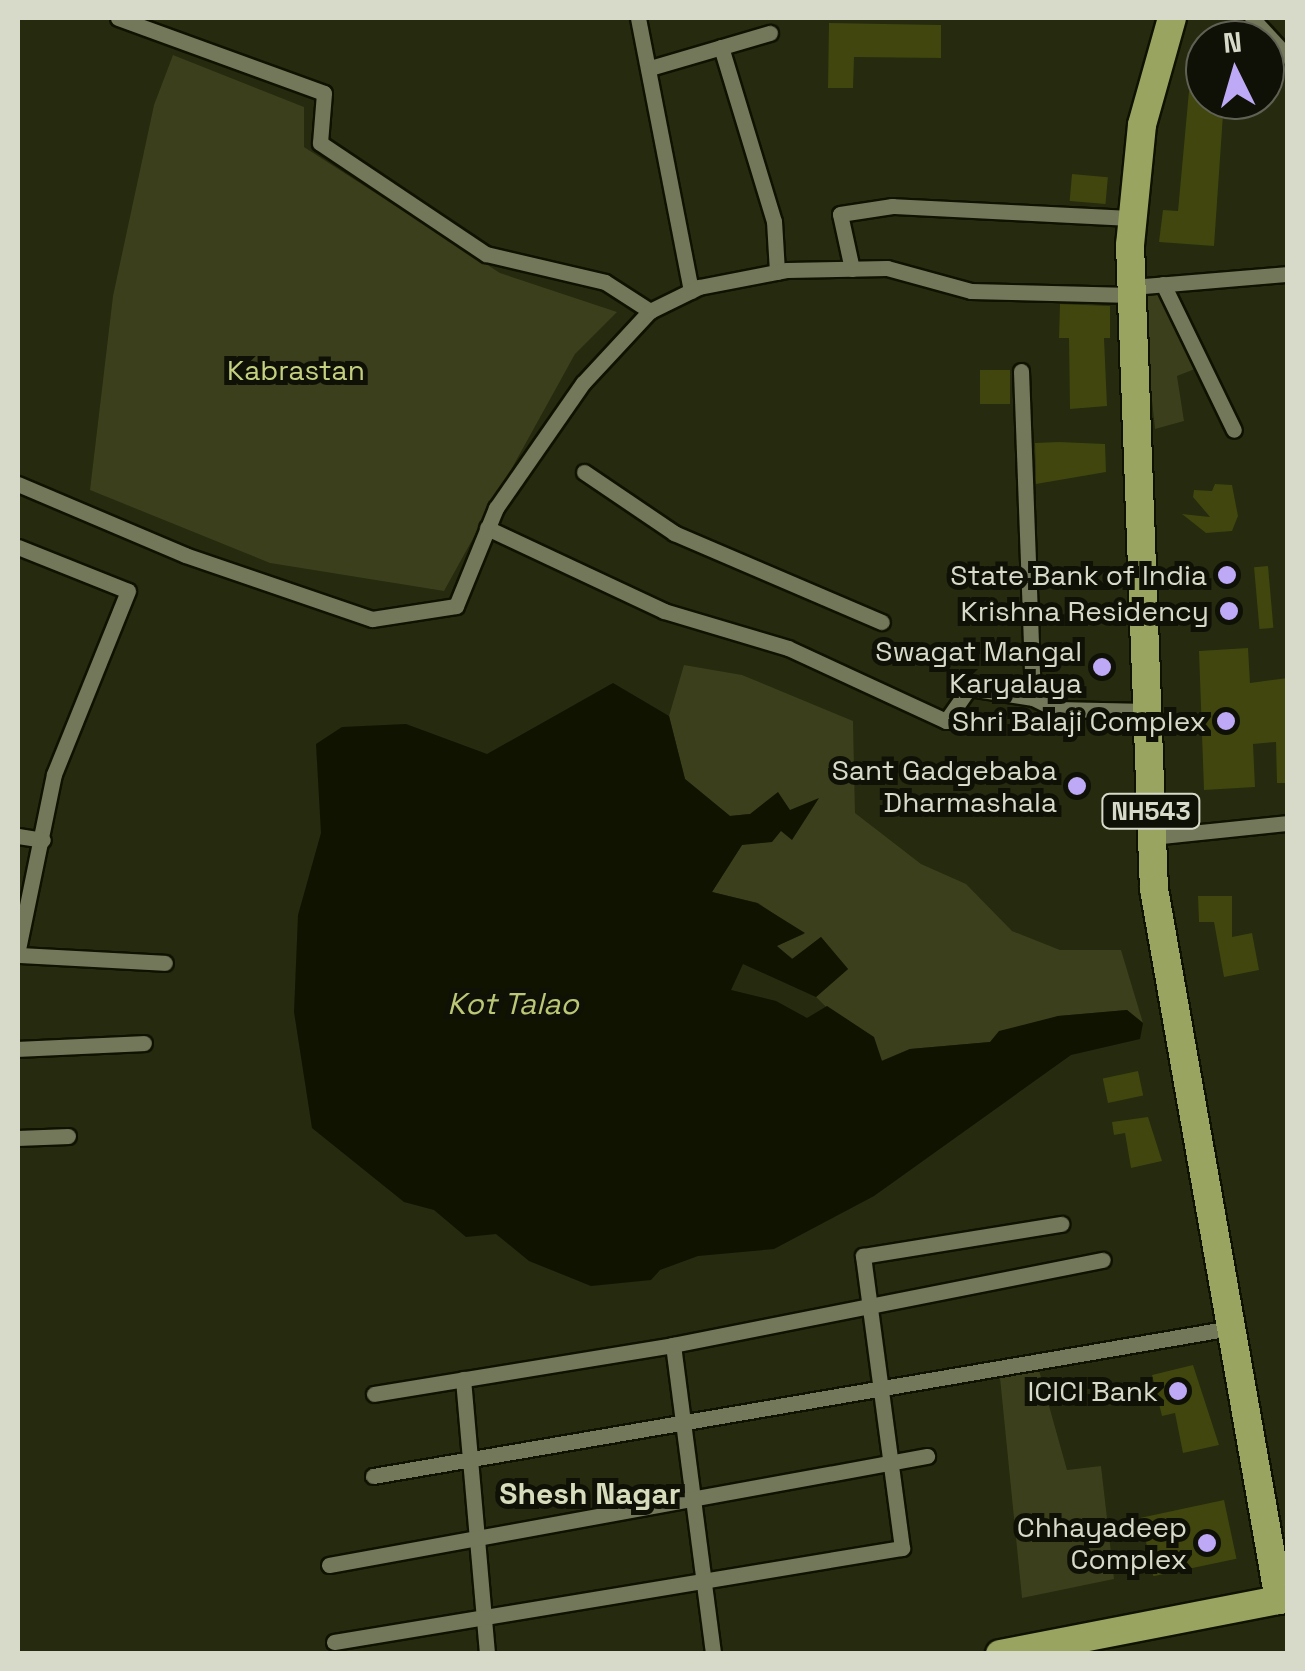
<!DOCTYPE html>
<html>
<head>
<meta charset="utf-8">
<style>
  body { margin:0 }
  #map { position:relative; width:1305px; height:1671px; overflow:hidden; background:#262a0e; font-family:"Space Grotesk",sans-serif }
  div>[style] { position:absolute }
  .green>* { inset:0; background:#3b3f1c }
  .water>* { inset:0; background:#101300 }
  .building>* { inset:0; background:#40460e; transform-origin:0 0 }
  .roads { filter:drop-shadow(2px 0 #101200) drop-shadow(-2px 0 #101200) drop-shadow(0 2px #101200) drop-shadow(0 -2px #101200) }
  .street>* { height:15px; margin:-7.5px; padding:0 7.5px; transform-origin:7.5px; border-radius:7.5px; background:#73785a }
  .highway>* { height:28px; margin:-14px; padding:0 14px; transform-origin:14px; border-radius:14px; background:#9aa461 }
  .dots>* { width:28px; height:28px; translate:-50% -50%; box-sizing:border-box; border:5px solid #101106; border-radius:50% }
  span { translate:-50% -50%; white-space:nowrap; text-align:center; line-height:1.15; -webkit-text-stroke:10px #101106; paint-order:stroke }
  .shield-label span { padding:2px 8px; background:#101106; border:2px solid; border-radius:8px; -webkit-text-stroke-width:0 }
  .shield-label { font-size:25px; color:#d7dac9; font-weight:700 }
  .park-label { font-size:28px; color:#c4d07f }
  .poi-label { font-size:28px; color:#d7dac9 }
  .right { translate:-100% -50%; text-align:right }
  .water-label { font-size:30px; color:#bbc776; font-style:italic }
  .neighbourhood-label { font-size:30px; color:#d7ddbc; font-weight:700 }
  .frame { position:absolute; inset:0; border:20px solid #d7dac9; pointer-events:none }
  .north { position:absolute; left:1185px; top:20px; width:100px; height:100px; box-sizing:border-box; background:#101106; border:2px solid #606154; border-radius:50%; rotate:355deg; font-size:28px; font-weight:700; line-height:40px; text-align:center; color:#d7dac9 }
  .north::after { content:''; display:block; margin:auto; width:35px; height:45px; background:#bda9f5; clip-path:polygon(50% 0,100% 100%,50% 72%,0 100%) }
</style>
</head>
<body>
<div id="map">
  <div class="green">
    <div style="clip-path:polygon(173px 55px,304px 107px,304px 147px,500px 273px,617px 312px,575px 354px,444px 591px,270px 563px,90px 490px,113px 296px,154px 105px)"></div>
    <div style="clip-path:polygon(1162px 291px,1200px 367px,1177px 376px,1184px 421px,1155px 429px,1141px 295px)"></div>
    <div style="clip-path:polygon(684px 665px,742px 675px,853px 721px,855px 813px,921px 864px,966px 884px,1012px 931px,1060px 950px,1121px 950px,1143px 1023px,1127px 1010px,1058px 1016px,990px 1042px,910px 1049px,881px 1061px,816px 997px,848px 969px,821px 937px,793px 959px,776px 946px,804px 934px,758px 903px,712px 892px,742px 845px,749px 814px,730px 816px,685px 779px,669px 716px)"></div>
    <div style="clip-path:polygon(1037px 1363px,1067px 1470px,1101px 1466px,1114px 1579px,1022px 1598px,999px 1368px)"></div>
  </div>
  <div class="water">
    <div style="clip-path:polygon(613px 683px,669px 716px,685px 779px,730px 816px,750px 814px,778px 792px,790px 810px,819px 798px,792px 840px,781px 831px,772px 842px,742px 845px,712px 892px,757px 903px,805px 933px,777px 946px,792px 959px,821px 937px,848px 969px,816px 997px,743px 964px,731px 990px,776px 1001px,807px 1018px,827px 1006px,874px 1037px,882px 1061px,910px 1049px,990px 1042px,999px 1031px,1058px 1016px,1127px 1010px,1143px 1023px,1140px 1039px,1071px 1055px,874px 1196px,774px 1249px,698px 1256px,660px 1270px,651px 1280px,591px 1286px,529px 1261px,496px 1234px,466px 1237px,434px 1210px,404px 1202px,312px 1128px,294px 1012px,298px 915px,321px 833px,316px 744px,342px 727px,406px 724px,487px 754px)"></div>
  </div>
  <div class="building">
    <div style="clip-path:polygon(829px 23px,941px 25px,941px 58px,854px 57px,853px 88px,828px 88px)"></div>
    <div style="clip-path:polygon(1189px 91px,1224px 100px,1214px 246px,1159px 242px,1163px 210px,1178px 211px)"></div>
    <div style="left:1072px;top:174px;width:36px;height:27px;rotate:5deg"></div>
    <div style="clip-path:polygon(1060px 304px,1110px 306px,1110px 338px,1104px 338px,1107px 406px,1070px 409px,1069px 338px,1059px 338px)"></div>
    <div style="left:980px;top:370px;width:30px;height:34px"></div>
    <div style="clip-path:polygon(1059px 442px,1105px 444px,1106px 472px,1036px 484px,1035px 443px)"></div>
    <div style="clip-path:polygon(1215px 484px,1232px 485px,1238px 516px,1232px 531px,1206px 533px,1182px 514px,1210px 517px,1193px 497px,1194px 490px,1212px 491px)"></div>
    <div style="left:1268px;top:566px;width:62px;height:14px;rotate:85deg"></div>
    <div style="clip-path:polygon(1248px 648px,1250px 683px,1288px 678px,1288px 783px,1277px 783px,1276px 742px,1253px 744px,1255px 787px,1204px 790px,1199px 651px)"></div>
    <div style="clip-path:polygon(1198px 896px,1232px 896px,1232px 937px,1252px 933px,1259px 970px,1224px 977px,1214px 922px,1199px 922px)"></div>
    <div style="left:1138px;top:1071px;width:25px;height:36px;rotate:78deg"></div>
    <div style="clip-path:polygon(1148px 1117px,1162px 1161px,1131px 1168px,1125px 1133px,1114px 1135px,1112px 1122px)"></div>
    <div style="clip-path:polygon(1193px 1365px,1219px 1445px,1183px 1453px,1175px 1413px,1162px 1416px,1152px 1375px)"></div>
    <div style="left:1224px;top:1500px;width:60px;height:85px;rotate:78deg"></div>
  </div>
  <div class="roads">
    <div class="street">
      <div style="left:118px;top:18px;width:219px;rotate:20deg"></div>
      <div style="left:324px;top:93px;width:50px;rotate:94.6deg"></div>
      <div style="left:320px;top:143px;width:200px;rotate:33.8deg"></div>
      <div style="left:486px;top:254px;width:122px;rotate:13.2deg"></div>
      <div style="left:605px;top:282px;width:54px;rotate:32.8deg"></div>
      <div style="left:638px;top:18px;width:278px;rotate:79deg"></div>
      <div style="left:1252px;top:18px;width:53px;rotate:47.3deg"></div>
      <div style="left:721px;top:47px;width:182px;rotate:73.1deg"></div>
      <div style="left:774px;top:221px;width:51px;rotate:86.6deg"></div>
      <div style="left:650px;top:68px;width:125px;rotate:-16.3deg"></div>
      <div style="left:852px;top:269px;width:56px;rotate:-102.3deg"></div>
      <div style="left:840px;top:214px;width:53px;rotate:-8.7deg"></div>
      <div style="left:892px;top:206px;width:241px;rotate:2.9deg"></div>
      <div style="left:1163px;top:284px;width:162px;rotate:64.1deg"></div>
      <div style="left:1132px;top:287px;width:157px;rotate:-4.8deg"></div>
      <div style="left:1021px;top:371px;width:327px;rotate:87.9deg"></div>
      <div style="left:584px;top:472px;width:109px;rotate:34.1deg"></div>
      <div style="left:674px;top:533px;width:226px;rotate:23.2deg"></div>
      <div style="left:18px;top:484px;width:181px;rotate:23deg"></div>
      <div style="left:185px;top:555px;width:198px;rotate:18.9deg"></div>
      <div style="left:372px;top:619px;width:85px;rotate:-8.8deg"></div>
      <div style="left:456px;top:606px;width:106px;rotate:-67.8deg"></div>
      <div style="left:496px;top:508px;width:152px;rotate:-55.2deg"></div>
      <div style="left:583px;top:383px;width:98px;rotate:-47.1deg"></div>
      <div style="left:650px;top:311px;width:55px;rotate:-26.1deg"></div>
      <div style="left:699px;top:287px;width:90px;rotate:-10.9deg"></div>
      <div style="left:787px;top:270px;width:100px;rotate:-1.1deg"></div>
      <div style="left:887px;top:268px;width:87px;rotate:15.3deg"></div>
      <div style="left:971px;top:291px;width:161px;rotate:1.4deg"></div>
      <div style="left:487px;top:528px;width:195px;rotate:25.1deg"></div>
      <div style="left:664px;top:611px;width:129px;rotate:16.6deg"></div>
      <div style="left:788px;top:648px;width:174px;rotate:24.8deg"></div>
      <div style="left:946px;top:721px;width:40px;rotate:-55.1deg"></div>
      <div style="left:969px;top:688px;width:65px;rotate:8.9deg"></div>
      <div style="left:1033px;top:698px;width:25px;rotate:26deg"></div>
      <div style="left:1056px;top:709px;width:92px;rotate:1.2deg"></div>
      <div style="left:18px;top:547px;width:118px;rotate:21.8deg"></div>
      <div style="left:128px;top:591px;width:197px;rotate:112deg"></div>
      <div style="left:54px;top:774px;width:179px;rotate:101.6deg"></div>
      <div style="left:18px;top:836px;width:25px;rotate:9deg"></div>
      <div style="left:1152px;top:837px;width:137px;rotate:-5.9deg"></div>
      <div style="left:18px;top:955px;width:147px;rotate:3.1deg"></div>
      <div style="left:18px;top:1049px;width:126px;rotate:-2.7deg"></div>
      <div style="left:18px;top:1138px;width:50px;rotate:-2.3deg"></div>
      <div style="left:673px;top:1345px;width:312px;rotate:82.6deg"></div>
      <div style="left:463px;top:1379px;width:276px;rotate:85deg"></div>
      <div style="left:374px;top:1394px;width:303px;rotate:-9.3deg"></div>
      <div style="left:673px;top:1345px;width:438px;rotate:-11.2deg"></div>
      <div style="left:373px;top:1476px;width:871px;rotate:-9.79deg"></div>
      <div style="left:329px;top:1565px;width:608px;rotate:-10.33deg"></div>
      <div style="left:334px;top:1642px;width:576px;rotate:-9.4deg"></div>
      <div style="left:902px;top:1548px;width:295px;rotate:-97.6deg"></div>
      <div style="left:863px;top:1256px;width:201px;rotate:-9.2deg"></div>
    </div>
    <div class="highway">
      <div style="left:1172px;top:18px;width:111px;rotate:105.7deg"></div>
      <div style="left:1142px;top:125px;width:121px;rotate:95.7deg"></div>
      <div style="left:1130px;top:245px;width:644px;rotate:87.87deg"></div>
      <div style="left:1154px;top:889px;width:722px;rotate:80.03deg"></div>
      <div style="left:1000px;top:1654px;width:293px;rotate:-11deg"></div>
    </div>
  </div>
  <div class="dots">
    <div style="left:1227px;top:575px;background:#bda9f5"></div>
    <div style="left:1229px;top:611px;background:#bda9f5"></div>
    <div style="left:1102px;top:667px;background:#bda9f5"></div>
    <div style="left:1226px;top:721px;background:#bda9f5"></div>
    <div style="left:1077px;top:786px;background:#bda9f5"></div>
    <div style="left:1178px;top:1391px;background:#bda9f5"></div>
    <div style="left:1207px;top:1543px;background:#bda9f5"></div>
  </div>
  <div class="shield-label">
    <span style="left:1151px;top:811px">NH543</span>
  </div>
  <div class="park-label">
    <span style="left:296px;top:370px">Kabrastan</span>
  </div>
  <div class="poi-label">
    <span class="right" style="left:1207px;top:575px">State Bank of India</span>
    <span class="right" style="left:1209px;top:611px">Krishna Residency</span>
    <span class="right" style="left:1082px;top:667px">Swagat Mangal<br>Karyalaya</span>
    <span class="right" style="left:1206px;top:721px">Shri Balaji Complex</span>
    <span class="right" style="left:1057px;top:786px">Sant Gadgebaba<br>Dharmashala</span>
    <span class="right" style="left:1158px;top:1391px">ICICI Bank</span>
    <span class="right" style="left:1187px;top:1543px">Chhayadeep<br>Complex</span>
  </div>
  <div class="water-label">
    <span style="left:513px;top:1004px">Kot Talao</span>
  </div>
  <div class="neighbourhood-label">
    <span style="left:590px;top:1494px">Shesh Nagar</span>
  </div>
  <div class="frame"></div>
  <div class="north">N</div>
</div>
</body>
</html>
